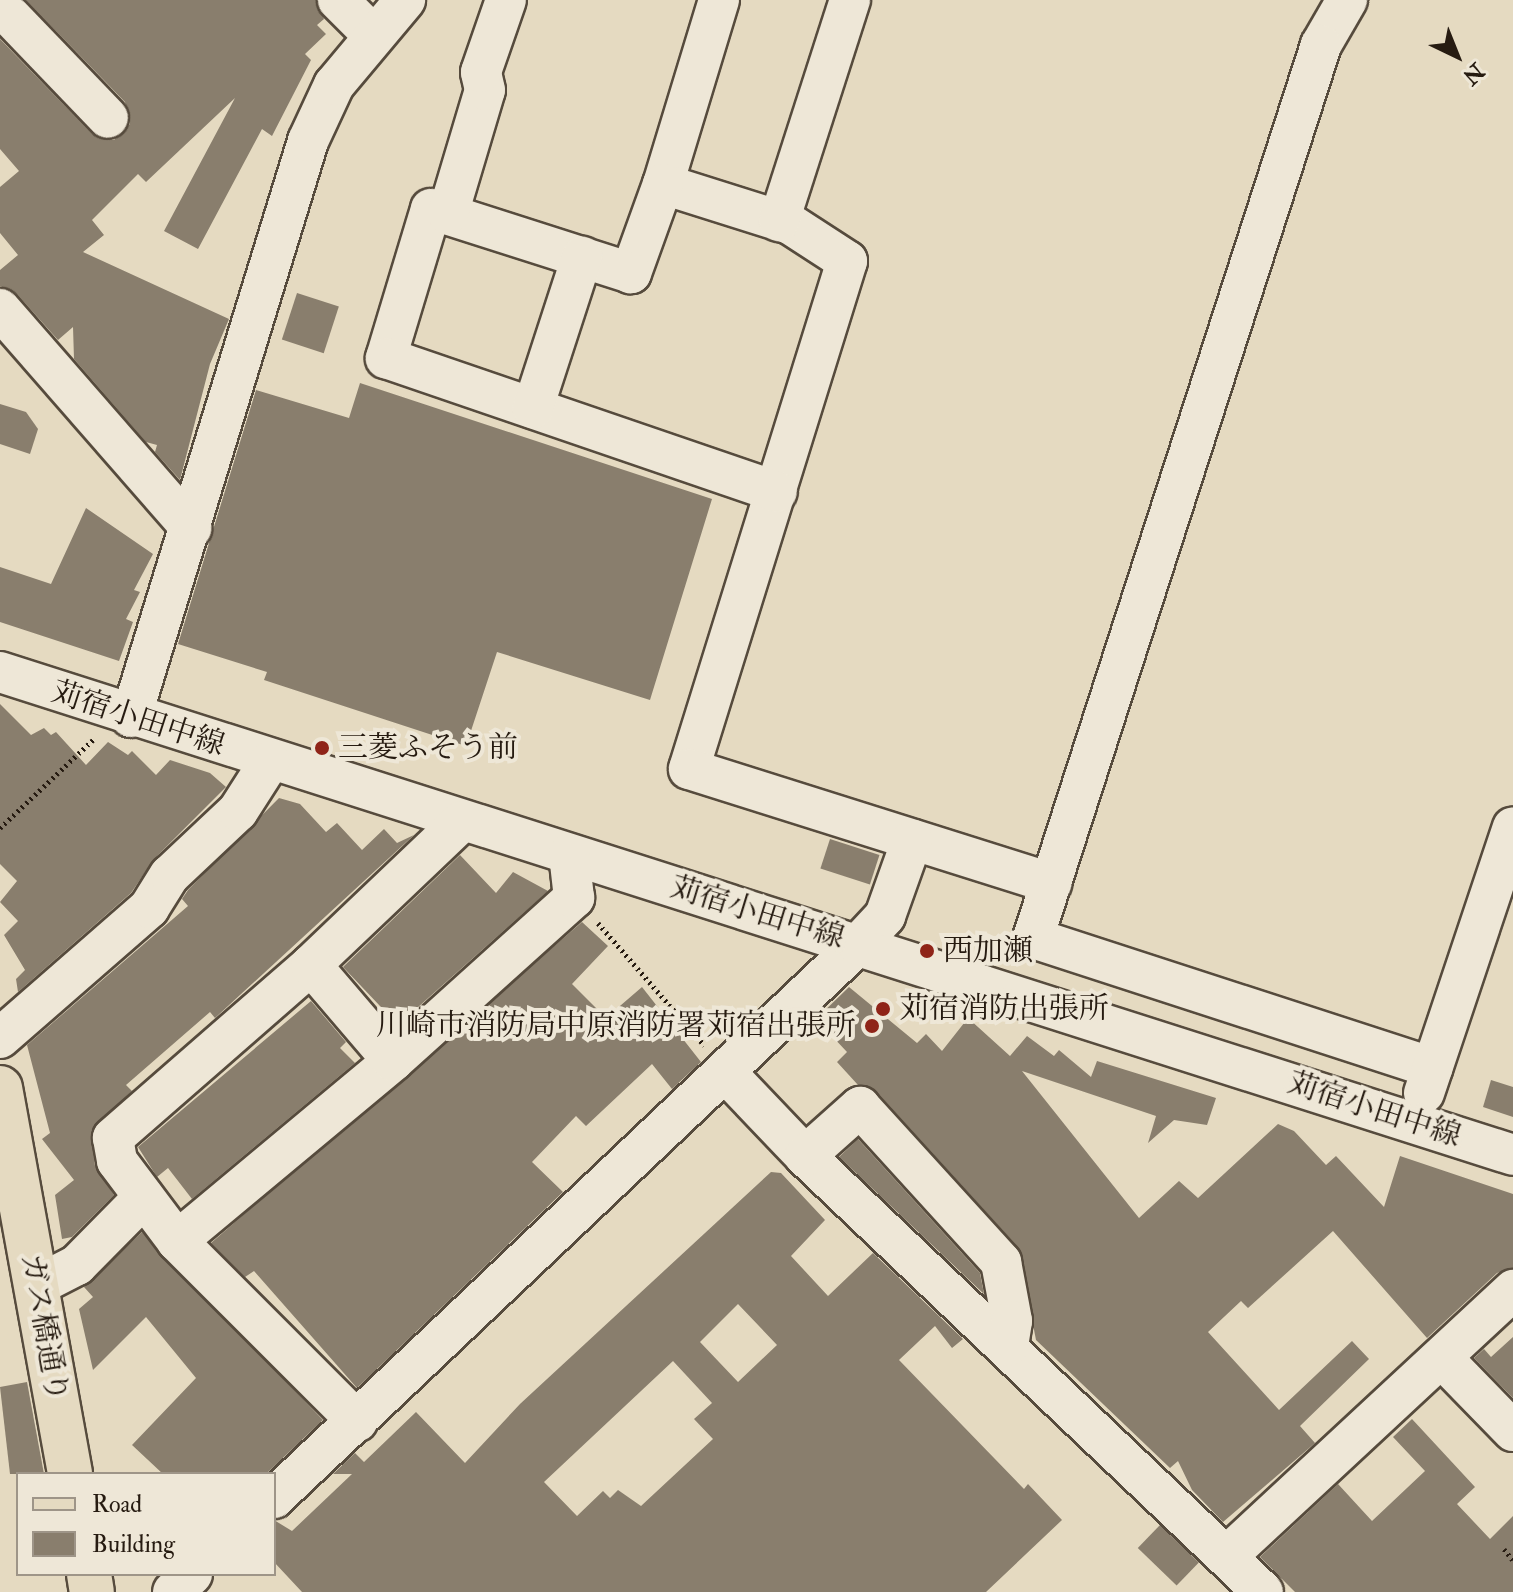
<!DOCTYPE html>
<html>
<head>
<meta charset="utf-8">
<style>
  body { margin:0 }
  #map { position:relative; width:1513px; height:1592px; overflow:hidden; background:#e5dac1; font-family:"IM FELL Double Pica","Noto Serif JP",serif }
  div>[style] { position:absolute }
  .building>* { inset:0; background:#897e6d; transform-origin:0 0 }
  .path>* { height:5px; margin-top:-2.5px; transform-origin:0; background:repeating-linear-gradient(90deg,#261b11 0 2px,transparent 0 6px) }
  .roads { filter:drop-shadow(2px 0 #564b3d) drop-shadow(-2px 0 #564b3d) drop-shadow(0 2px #564b3d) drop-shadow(0 -2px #564b3d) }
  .minor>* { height:40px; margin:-20px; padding:0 20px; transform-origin:20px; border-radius:20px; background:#eee7d7 }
  .major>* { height:44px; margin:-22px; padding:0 22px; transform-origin:22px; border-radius:22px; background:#e5dac1 }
  .dots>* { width:22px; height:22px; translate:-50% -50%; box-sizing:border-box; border:4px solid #eee7d7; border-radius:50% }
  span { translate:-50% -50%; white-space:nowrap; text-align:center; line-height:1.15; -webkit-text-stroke:8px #eee7d7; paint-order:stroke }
  .street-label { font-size:30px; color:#261b11 }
  .poi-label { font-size:30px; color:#261b11 }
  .left { translate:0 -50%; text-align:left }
  .right { translate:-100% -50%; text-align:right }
  .legend { position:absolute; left:16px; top:1472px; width:260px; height:104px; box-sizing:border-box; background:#eee7d7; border:2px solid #9e9588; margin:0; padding:10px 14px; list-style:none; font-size:24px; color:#261b11 }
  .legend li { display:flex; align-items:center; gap:16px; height:40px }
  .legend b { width:40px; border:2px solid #9e9588 }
  .north { position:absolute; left:1417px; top:16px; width:80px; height:80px; -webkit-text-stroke:6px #eee7d7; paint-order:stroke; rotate:137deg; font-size:22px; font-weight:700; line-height:32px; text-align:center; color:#261b11 }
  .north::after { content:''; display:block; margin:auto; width:28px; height:36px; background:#261b11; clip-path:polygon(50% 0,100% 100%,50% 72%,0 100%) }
</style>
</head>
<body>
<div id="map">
  <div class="building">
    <div style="clip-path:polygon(26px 0,316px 0,324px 19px,317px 25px,326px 34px,305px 54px,311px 60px,272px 136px,262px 129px,198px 249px,164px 231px,235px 98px,146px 182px,138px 174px,92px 220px,104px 235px,83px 252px,229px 319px,210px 364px,180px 480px,155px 452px,157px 445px,146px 442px,74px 359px,73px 327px,58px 340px,17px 294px,0 286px,0 270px,18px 255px,0 233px,0 187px,19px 171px,0 149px,0 39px,92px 134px,114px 140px,130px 124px,125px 102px)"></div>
    <div style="left:297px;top:293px;width:44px;height:49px;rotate:18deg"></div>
    <div style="clip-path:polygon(360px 383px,712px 499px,650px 700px,497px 652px,466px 746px,264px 680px,267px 672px,178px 644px,256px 390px,349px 418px)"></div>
    <div style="clip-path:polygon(0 404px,26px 412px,38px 429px,30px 454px,0 444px)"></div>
    <div style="clip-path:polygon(86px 508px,153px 554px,134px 590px,140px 592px,126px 619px,133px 622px,119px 661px,0 622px,0 567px,51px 584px)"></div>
    <div style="clip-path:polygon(0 704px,31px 735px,44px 728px,51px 735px,56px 732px,86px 765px,108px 742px,128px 755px,132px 751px,156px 775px,170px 760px,210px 773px,226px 787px,154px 859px,131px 893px,18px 992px,16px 979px,25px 970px,4px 935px,18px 921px,0 902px,17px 881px,0 864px)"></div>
    <div style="clip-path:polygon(279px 798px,300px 804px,326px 832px,337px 823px,362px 850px,384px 829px,397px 843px,414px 835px,215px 1018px,210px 1012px,126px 1085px,132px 1091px,91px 1131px,95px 1166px,114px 1195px,72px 1237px,62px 1239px,55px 1195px,74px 1180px,42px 1139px,50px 1133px,27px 1045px,188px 906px,182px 899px,188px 890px)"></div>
    <div style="left:830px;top:839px;width:52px;height:31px;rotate:18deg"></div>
    <div style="clip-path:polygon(460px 855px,496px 893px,513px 872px,548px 891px,398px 1025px,343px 967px)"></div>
    <div style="clip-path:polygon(582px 922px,608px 946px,572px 984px,606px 1018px,642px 987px,701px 1062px,672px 1089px,652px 1064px,586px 1126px,576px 1116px,532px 1162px,563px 1192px,357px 1388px,254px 1271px,245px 1277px,211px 1243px)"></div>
    <div style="clip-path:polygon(849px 987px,917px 1043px,926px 1034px,942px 1051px,968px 1018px,1010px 1056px,1027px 1036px,1054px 1056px,1059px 1050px,1091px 1077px,1097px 1061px,1216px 1098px,1207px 1125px,1174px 1120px,1148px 1143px,1156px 1116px,1022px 1071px,1139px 1218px,1179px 1181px,1198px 1198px,1278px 1124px,1294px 1131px,1326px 1165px,1336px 1156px,1384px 1207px,1400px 1156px,1513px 1194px,1513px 1268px,1497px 1273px,1427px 1338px,1333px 1231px,1248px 1308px,1241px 1301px,1208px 1332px,1279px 1410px,1352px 1341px,1369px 1359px,1300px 1426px,1315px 1443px,1223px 1522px,1192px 1490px,1178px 1461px,1170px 1468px,1036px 1340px,1018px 1247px,877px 1092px,858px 1085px,837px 1062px,847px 1052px,816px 1019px)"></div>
    <div style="clip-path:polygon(311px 1001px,346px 1042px,340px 1048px,355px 1063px,192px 1199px,168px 1168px,157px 1177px,138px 1147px)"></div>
    <div style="clip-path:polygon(1491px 1080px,1513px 1087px,1513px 1117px,1483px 1107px)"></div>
    <div style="clip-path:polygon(858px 1139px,980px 1273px,984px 1294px,839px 1157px)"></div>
    <div style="clip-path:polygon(evenodd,771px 1172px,781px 1173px,825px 1220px,791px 1256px,828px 1296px,873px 1253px,963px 1339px,952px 1348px,935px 1326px,899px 1360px,1024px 1489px,1028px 1484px,1062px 1520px,986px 1592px,302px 1592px,274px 1562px,274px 1520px,292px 1531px,352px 1474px,333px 1474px,355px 1453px,364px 1462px,416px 1412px,465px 1463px,520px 1404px,771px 1172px,738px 1304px,777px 1345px,738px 1382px,700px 1342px,738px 1304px,771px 1172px,673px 1361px,712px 1403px,694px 1419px,713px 1439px,641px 1506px,618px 1490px,610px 1498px,603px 1491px,577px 1516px,544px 1482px,673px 1361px)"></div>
    <div style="clip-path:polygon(142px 1232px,323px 1420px,266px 1474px,163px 1474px,132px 1445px,196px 1378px,146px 1317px,93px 1370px,79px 1309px,93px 1297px,84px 1287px)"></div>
    <div style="clip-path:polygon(1513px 1337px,1513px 1398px,1474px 1358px,1484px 1349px,1491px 1357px)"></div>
    <div style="clip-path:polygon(27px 1382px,44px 1474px,10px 1474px,0 1387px)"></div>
    <div style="clip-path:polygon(1412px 1419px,1475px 1487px,1457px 1504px,1490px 1539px,1513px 1516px,1513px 1592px,1295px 1592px,1260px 1557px,1338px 1484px,1372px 1521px,1425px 1471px,1393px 1437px)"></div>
    <div style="left:1160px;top:1525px;width:54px;height:32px;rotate:44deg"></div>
  </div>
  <div class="path">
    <div style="left:0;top:828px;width:131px;rotate:-43.5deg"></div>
    <div style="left:598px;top:923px;width:162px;rotate:49deg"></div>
    <div style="left:1504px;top:1549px;width:14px;rotate:51deg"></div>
  </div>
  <div class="roads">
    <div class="minor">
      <div style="left:338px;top:0;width:48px;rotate:45deg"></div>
      <div style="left:719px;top:0;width:192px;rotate:106.9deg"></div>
      <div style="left:663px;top:184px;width:133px;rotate:17.5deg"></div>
      <div style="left:790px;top:224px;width:68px;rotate:33deg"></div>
      <div style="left:847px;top:261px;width:532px;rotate:107.28deg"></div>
      <div style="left:689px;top:769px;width:380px;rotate:17.5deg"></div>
      <div style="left:1347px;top:0;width:52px;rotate:120deg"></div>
      <div style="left:1321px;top:45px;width:938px;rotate:107.87deg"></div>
      <div style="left:1033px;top:938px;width:420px;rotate:18deg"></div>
      <div style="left:10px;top:16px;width:141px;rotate:46.1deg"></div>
      <div style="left:663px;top:184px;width:95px;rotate:109.8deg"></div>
      <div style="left:631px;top:273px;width:210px;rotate:-162.3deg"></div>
      <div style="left:431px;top:209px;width:156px;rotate:106.8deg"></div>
      <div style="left:386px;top:358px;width:413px;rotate:18.9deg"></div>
      <div style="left:448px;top:214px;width:129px;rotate:-73.4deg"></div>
      <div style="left:485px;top:90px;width:18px;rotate:-103deg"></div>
      <div style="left:481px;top:72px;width:76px;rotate:-70.9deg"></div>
      <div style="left:779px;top:221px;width:232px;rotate:-72.2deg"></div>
      <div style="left:0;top:309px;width:291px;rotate:48.9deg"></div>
      <div style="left:533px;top:408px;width:159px;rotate:-72deg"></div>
      <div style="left:0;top:672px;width:1588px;rotate:17.7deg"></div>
      <div style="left:131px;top:717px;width:603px;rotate:-72.92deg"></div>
      <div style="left:308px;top:141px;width:62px;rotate:-65.1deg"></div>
      <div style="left:334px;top:85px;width:111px;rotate:-50.1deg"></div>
      <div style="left:462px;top:821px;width:209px;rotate:136.4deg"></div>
      <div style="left:311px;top:965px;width:263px;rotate:138.9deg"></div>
      <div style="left:113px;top:1138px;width:23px;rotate:80deg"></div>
      <div style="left:117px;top:1161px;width:100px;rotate:53.1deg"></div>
      <div style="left:177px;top:1241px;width:281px;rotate:-39.8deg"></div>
      <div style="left:393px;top:1061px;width:244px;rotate:-42deg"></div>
      <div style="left:574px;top:898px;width:44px;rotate:-96.5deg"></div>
      <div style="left:311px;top:965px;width:126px;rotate:49.5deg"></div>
      <div style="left:0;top:1038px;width:198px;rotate:-41.1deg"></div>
      <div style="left:149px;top:908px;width:39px;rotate:-58deg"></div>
      <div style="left:170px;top:875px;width:93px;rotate:-43.3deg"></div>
      <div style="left:238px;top:811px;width:59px;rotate:-57.4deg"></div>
      <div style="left:727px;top:1074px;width:113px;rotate:46.4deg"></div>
      <div style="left:805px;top:1156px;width:632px;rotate:43.59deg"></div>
      <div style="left:1424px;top:1093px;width:280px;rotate:-71.5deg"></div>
      <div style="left:805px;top:1156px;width:74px;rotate:-41.7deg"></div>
      <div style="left:860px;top:1107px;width:210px;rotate:47.7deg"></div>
      <div style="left:1001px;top:1262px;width:60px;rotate:79.4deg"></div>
      <div style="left:1012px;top:1321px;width:25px;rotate:99deg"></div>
      <div style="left:177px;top:1241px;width:255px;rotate:45deg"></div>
      <div style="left:36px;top:1286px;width:46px;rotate:-27.1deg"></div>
      <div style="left:77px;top:1265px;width:95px;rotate:-45.4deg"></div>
      <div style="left:1442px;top:1358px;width:102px;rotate:45.8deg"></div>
      <div style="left:274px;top:1498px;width:804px;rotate:-43.44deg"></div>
      <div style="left:858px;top:945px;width:40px;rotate:-47deg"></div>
      <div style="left:885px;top:916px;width:81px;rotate:-70.4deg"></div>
      <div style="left:1227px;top:1556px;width:391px;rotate:-42.9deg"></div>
      <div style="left:173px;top:1592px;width:26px;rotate:-43deg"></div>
    </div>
    <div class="major">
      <div style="left:0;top:1088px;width:392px;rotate:79.7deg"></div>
      <div style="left:89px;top:1574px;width:18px;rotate:81deg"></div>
    </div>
  </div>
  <div class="dots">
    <div style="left:322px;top:748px;background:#8f2418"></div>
    <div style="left:927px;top:951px;background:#8f2418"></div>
    <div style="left:883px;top:1009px;background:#8f2418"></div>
    <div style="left:872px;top:1026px;background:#8f2418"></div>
  </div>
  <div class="street-label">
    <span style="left:138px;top:719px;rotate:18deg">苅宿小田中線</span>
    <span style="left:757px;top:913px;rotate:17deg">苅宿小田中線</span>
    <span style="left:1374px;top:1110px;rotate:18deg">苅宿小田中線</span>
    <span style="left:44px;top:1328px;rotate:80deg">ガス橋通り</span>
  </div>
  <div class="poi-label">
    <span class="left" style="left:338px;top:748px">三菱ふそう前</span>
    <span class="left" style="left:943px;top:951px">西加瀬</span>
    <span class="left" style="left:899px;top:1009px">苅宿消防出張所</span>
    <span class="right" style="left:856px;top:1026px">川崎市消防局中原消防署苅宿出張所</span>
  </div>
  <ul class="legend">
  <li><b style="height:10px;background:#e5dac1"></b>Road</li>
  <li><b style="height:22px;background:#897e6d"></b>Building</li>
  </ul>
  <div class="north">N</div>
</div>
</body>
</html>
